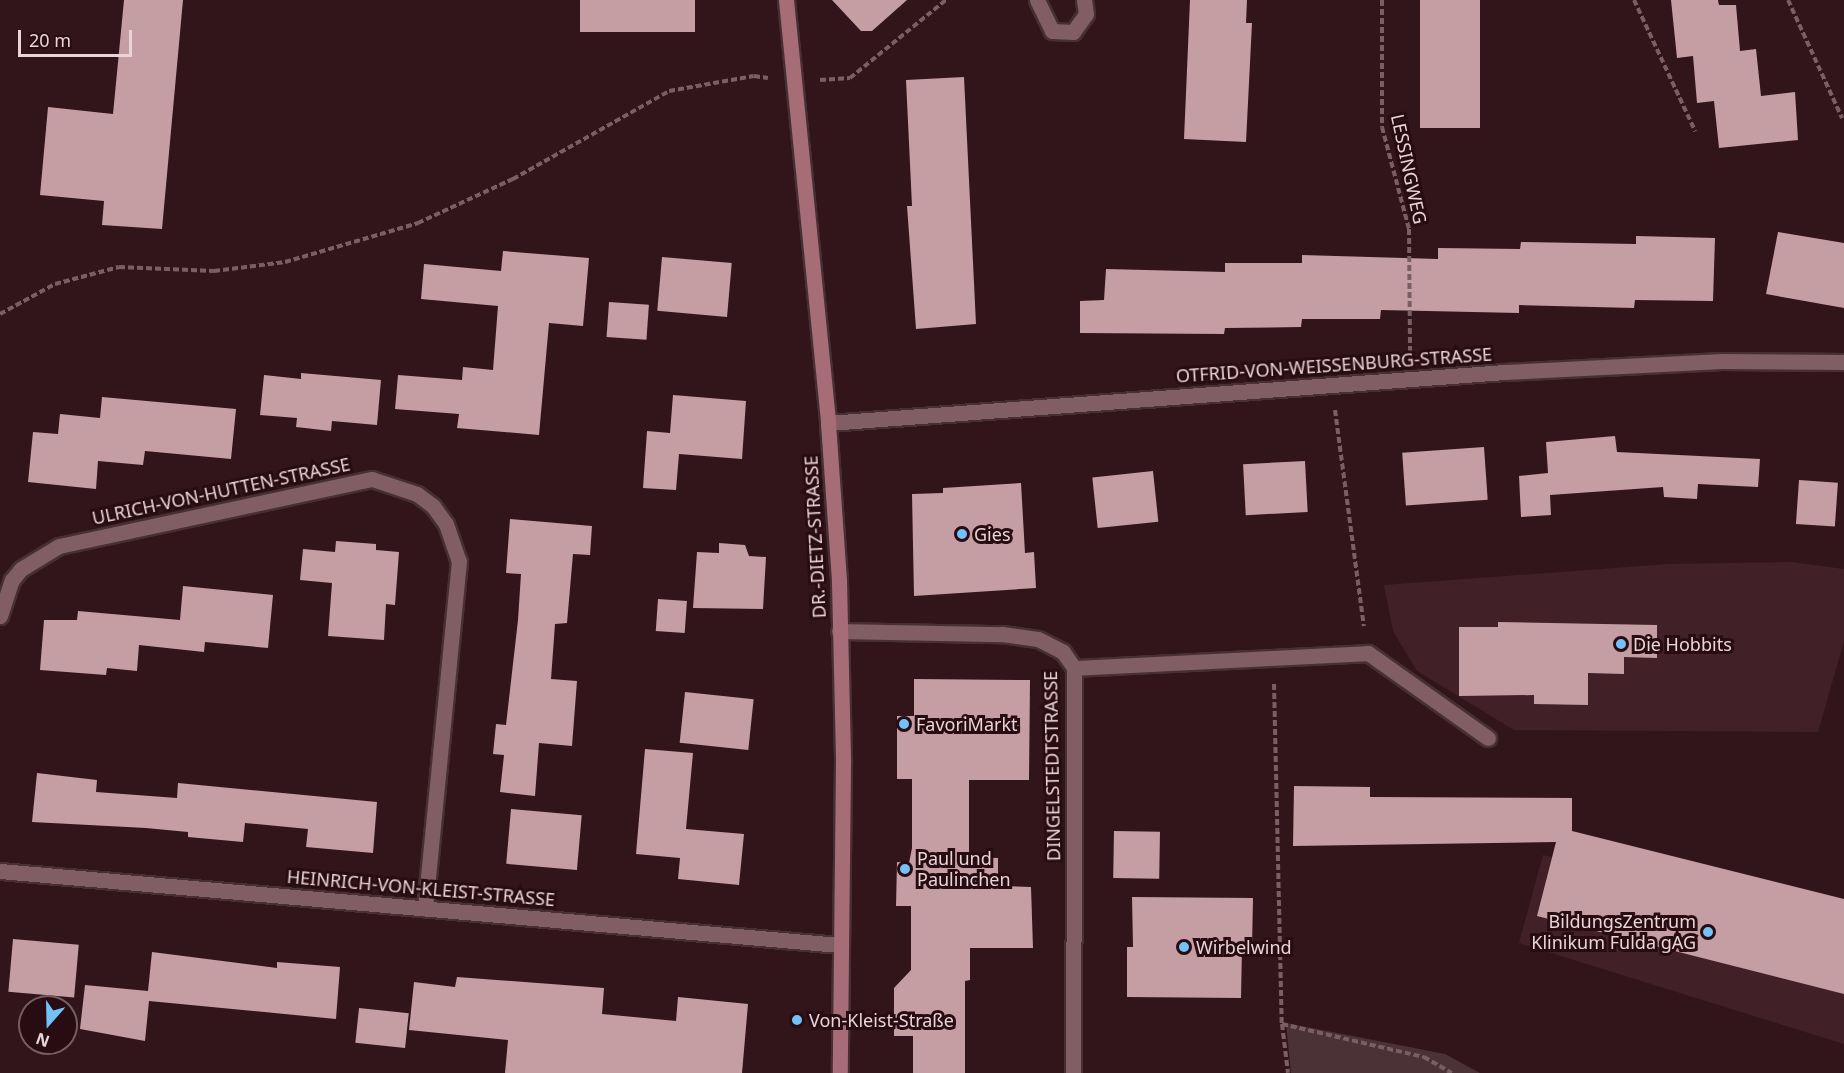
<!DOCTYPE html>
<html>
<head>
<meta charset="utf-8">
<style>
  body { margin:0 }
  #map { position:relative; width:1844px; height:1073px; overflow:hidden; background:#32151b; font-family:"Noto Sans",sans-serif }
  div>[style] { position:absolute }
  .built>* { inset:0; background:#422027 }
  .green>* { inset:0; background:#4b3237 }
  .building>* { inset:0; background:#c59ea4; transform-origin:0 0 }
  .path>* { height:4px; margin-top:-2px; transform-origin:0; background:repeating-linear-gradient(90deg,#795f64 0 6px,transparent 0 9px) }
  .roads { filter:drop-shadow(2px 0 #463034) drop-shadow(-2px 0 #463034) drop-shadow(0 2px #463034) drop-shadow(0 -2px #463034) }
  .lane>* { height:15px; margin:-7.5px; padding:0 7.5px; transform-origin:7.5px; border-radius:7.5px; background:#815e63 }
  .street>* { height:15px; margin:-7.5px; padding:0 7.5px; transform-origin:7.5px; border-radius:7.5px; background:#815e63 }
  .secondary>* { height:15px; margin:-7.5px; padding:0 7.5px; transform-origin:7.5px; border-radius:7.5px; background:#a66d77 }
  .dots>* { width:16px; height:16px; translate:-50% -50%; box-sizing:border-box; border:3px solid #270c12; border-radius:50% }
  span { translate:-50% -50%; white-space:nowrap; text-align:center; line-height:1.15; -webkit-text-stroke:6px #270c12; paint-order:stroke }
  .street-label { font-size:18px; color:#e9d4d7 }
  .poi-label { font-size:18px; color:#e9d4d7 }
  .left { translate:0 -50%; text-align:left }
  .right { translate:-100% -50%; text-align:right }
  .north { position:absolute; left:18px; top:995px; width:60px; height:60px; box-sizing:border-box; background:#270c12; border:2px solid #755c61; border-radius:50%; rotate:200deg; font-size:16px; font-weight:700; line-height:24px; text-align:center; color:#e9d4d7 }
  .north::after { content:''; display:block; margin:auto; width:21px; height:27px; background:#73c1f6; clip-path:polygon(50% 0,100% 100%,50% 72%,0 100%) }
  .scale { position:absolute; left:18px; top:30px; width:114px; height:27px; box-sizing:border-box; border:3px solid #e9d4d7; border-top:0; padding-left:8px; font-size:18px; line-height:21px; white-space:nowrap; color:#e9d4d7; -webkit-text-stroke:4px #270c12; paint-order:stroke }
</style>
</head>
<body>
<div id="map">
  <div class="built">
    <div style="clip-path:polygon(1791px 562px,1844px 569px,1844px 641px,1818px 732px,1514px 730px,1417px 671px,1393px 631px,1384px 585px,1669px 564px)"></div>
    <div style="clip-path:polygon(1543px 855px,1844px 929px,1844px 1044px,1519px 943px)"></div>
  </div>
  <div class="green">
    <div style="clip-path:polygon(1286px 1023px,1445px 1054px,1480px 1073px,1291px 1073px)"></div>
  </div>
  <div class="building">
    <div style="clip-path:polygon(124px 0,183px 0,162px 229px,102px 225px,104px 201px,40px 195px,48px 107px,113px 114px)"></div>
    <div style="left:580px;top:0;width:115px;height:32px"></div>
    <div style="clip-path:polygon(832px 0,907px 0,872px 31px,861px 31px)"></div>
    <div style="clip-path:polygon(1190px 0,1247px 0,1246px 23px,1252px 23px,1246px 142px,1184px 139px)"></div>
    <div style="left:1420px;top:0;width:60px;height:128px"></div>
    <div style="clip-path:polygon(1671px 0,1718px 0,1719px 5px,1736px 5px,1740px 51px,1756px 49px,1761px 96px,1795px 92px,1798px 140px,1719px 148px,1714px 101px,1697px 103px,1693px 56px,1677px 58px)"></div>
    <div style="clip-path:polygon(964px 77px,976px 324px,916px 329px,907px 206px,912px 206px,906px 80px)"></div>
    <div style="clip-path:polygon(1778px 232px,1844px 243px,1844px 308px,1766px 294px)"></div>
    <div style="clip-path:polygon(1636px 236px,1715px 238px,1713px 301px,1635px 300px,1634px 308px,1519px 305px,1519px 313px,1381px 310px,1380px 319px,1302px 319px,1301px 327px,1225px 328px,1224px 334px,1080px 333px,1080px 301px,1104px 300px,1106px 269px,1225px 272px,1225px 263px,1302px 263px,1302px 255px,1438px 259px,1438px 248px,1520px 249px,1521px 242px,1636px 244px)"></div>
    <div style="clip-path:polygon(503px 251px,589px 258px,583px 326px,549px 323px,539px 435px,457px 428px,459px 414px,395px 409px,398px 375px,462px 380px,463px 367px,493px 370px,498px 306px,421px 299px,424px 264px,501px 271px)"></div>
    <div style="left:662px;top:257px;width:70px;height:54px;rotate:5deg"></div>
    <div style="left:609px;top:302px;width:40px;height:35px;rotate:4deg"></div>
    <div style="clip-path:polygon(301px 373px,381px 380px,377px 425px,332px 421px,331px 431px,296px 427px,297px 418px,260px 415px,264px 375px,301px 379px)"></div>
    <div style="clip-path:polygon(673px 395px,746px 401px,742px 459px,679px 454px,676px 490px,643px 488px,647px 431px,670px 433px)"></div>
    <div style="clip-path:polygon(102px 397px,236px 409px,231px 459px,145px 451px,143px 465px,98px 461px,96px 489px,28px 482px,33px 432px,58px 434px,60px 414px,100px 418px)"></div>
    <div style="clip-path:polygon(1615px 436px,1617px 452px,1760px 459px,1758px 487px,1698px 484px,1697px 499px,1664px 497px,1663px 487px,1550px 495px,1551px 515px,1521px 517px,1519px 476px,1548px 473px,1546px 442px)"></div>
    <div style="left:1484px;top:447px;width:53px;height:82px;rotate:86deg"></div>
    <div style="left:1305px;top:461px;width:51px;height:62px;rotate:87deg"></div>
    <div style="left:1153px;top:471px;width:51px;height:61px;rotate:84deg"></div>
    <div style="left:1799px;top:480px;width:39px;height:44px;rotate:4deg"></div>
    <div style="clip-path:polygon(1021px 483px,1025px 553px,1034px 552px,1036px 588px,914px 596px,912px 494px,943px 493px,943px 488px)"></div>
    <div style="clip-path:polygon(510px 519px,592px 526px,590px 555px,573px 554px,567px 623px,555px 624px,551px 679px,577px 681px,572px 746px,539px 743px,535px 796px,500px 792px,504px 755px,493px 754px,496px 724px,506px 725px,518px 620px,521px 574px,506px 573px)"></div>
    <div style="clip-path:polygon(336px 541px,376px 544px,376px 550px,399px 552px,395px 605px,386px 604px,384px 640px,328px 636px,332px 583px,300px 580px,303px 549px,335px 552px)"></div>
    <div style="clip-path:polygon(719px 543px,745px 545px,749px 556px,766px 557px,763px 609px,693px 608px,697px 552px,719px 553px)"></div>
    <div style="clip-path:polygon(183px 586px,273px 595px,268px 648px,205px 642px,204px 652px,139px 645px,137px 671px,107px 668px,106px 675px,40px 670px,44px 620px,77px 620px,78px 611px,180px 620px)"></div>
    <div style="left:658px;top:599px;width:29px;height:32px;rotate:4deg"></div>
    <div style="clip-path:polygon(1498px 622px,1657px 625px,1657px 658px,1624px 657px,1624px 674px,1588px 673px,1588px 705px,1534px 704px,1534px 695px,1459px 696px,1459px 627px,1498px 627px)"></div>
    <div style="clip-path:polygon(914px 679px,1030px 680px,1029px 780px,969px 780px,969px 857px,998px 858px,998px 886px,1031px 887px,1033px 948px,970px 948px,970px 980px,965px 981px,965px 1073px,913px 1073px,913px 1036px,894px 1036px,894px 988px,911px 970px,911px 906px,896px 906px,897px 862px,909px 863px,912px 848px,912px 779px,897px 779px,897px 716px,914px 716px)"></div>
    <div style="left:685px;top:692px;width:69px;height:51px;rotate:6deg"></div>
    <div style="clip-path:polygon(645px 749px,693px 753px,686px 829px,744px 834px,739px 885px,678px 879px,680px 858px,636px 854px)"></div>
    <div style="clip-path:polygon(37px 773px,97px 780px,96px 792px,177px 798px,178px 783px,377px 802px,373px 853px,306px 847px,308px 829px,245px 823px,243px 842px,188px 837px,188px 832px,146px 828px,32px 822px)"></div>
    <div style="clip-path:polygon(1294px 786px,1370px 787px,1370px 797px,1572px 798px,1572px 831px,1844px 899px,1844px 994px,1537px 916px,1556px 842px,1293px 846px)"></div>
    <div style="left:511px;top:809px;width:71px;height:55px;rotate:5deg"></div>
    <div style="left:1114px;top:831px;width:46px;height:47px;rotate:1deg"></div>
    <div style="clip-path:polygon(1132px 897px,1253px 898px,1252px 947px,1242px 947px,1241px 998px,1127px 997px,1127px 947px,1133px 947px)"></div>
    <div style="left:13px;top:939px;width:66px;height:53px;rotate:5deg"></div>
    <div style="clip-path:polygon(152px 952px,277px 968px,277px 962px,340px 967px,336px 1019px,149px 1001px,145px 1041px,80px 1029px,85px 985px,148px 991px)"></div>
    <div style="clip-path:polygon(457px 977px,604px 988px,602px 1014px,676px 1021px,678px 997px,748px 1004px,742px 1073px,505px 1073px,508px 1040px,409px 1030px,414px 982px,455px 987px)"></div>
    <div style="left:359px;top:1008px;width:50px;height:35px;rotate:6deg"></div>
  </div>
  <div class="path">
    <div style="left:1382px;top:0;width:127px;rotate:90deg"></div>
    <div style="left:1382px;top:127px;width:106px;rotate:75.2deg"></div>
    <div style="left:1409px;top:229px;width:124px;rotate:89.5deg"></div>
    <div style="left:1634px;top:0;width:145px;rotate:65deg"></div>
    <div style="left:1788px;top:0;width:130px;rotate:65.4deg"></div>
    <div style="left:820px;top:80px;width:30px;rotate:-4deg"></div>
    <div style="left:850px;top:78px;width:124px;rotate:-39.1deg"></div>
    <div style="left:0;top:314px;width:63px;rotate:-28.6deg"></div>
    <div style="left:55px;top:284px;width:66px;rotate:-14.9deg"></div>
    <div style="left:119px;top:267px;width:95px;rotate:2.4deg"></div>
    <div style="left:214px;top:271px;width:72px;rotate:-7.2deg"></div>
    <div style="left:285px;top:262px;width:139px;rotate:-16.3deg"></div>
    <div style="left:418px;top:223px;width:105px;rotate:-24.9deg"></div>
    <div style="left:513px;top:179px;width:179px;rotate:-29.4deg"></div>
    <div style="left:669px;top:91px;width:86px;rotate:-10deg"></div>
    <div style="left:754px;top:76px;width:14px;rotate:8deg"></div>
    <div style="left:1335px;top:410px;width:218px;rotate:82.4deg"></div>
    <div style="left:1274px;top:684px;width:340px;rotate:88.7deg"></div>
    <div style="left:1282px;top:1024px;width:49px;rotate:83deg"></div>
    <div style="left:1282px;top:1024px;width:146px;rotate:13.1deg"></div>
    <div style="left:1424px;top:1057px;width:32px;rotate:30deg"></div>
  </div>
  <div class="roads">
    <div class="lane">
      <div style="left:1074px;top:668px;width:294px;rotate:-2.9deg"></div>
      <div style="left:1368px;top:653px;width:147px;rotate:35.3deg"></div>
    </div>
    <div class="street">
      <div style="left:1037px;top:0;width:34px;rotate:64deg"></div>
      <div style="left:1052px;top:31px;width:21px;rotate:3deg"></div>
      <div style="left:1073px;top:32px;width:22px;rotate:-54deg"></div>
      <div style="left:1086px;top:14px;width:14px;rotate:-98deg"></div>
      <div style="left:828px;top:423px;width:679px;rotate:-4.31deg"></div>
      <div style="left:1505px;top:372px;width:217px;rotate:-2.9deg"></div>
      <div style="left:1722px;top:361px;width:122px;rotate:0.5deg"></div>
      <div style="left:0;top:616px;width:38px;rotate:-72deg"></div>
      <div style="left:12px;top:580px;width:14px;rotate:-51deg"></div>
      <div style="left:21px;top:569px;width:44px;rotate:-31.2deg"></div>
      <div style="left:59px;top:546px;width:320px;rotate:-12.1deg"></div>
      <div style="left:372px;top:479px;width:47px;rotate:18.4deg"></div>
      <div style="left:417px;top:494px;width:20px;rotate:37deg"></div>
      <div style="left:433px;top:506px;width:22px;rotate:54deg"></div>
      <div style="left:446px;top:524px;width:39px;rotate:71deg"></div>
      <div style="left:459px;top:561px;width:349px;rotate:95.6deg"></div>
      <div style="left:839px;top:631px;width:163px;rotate:1.1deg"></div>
      <div style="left:1002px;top:634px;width:36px;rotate:8deg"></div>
      <div style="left:1038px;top:639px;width:28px;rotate:27deg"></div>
      <div style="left:1063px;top:652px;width:19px;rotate:55deg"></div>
      <div style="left:1074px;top:668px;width:405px;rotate:90.1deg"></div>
      <div style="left:0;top:871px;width:842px;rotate:5.04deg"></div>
    </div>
    <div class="secondary">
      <div style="left:786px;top:0;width:425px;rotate:84.3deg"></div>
      <div style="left:828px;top:423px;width:158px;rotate:86deg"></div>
      <div style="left:839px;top:581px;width:182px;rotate:88.7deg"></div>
      <div style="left:843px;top:763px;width:310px;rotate:90.6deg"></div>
    </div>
  </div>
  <div class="dots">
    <div style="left:962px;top:534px;background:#73c1f6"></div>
    <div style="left:1621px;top:644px;background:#73c1f6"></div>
    <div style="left:904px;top:724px;background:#73c1f6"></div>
    <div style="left:905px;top:869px;background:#73c1f6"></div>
    <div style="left:1708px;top:932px;background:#73c1f6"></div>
    <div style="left:1184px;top:947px;background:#73c1f6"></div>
    <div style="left:797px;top:1020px;background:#73c1f6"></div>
  </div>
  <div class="street-label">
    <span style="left:1409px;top:169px;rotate:78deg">LESSINGWEG</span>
    <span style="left:1334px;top:365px;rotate:-4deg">OTFRID-VON-WEISSENBURG-STRASSE</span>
    <span style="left:221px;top:491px;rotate:-12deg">ULRICH-VON-HUTTEN-STRASSE</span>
    <span style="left:815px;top:537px;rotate:-93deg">DR.-DIETZ-STRASSE</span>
    <span style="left:1052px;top:766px;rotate:-91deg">DINGELSTEDTSTRASSE</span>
    <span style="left:421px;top:888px;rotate:5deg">HEINRICH-VON-KLEIST-STRASSE</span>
  </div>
  <div class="poi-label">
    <span class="left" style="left:974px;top:534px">Gies</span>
    <span class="left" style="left:1633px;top:644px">Die Hobbits</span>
    <span class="left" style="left:916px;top:724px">FavoriMarkt</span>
    <span class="left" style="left:917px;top:869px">Paul und<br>Paulinchen</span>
    <span class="right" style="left:1696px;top:932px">BildungsZentrum<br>Klinikum Fulda gAG</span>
    <span class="left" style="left:1196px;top:947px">Wirbelwind</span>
    <span class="left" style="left:809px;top:1020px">Von-Kleist-Straße</span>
  </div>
  <div class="north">N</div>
  <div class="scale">20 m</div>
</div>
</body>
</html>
